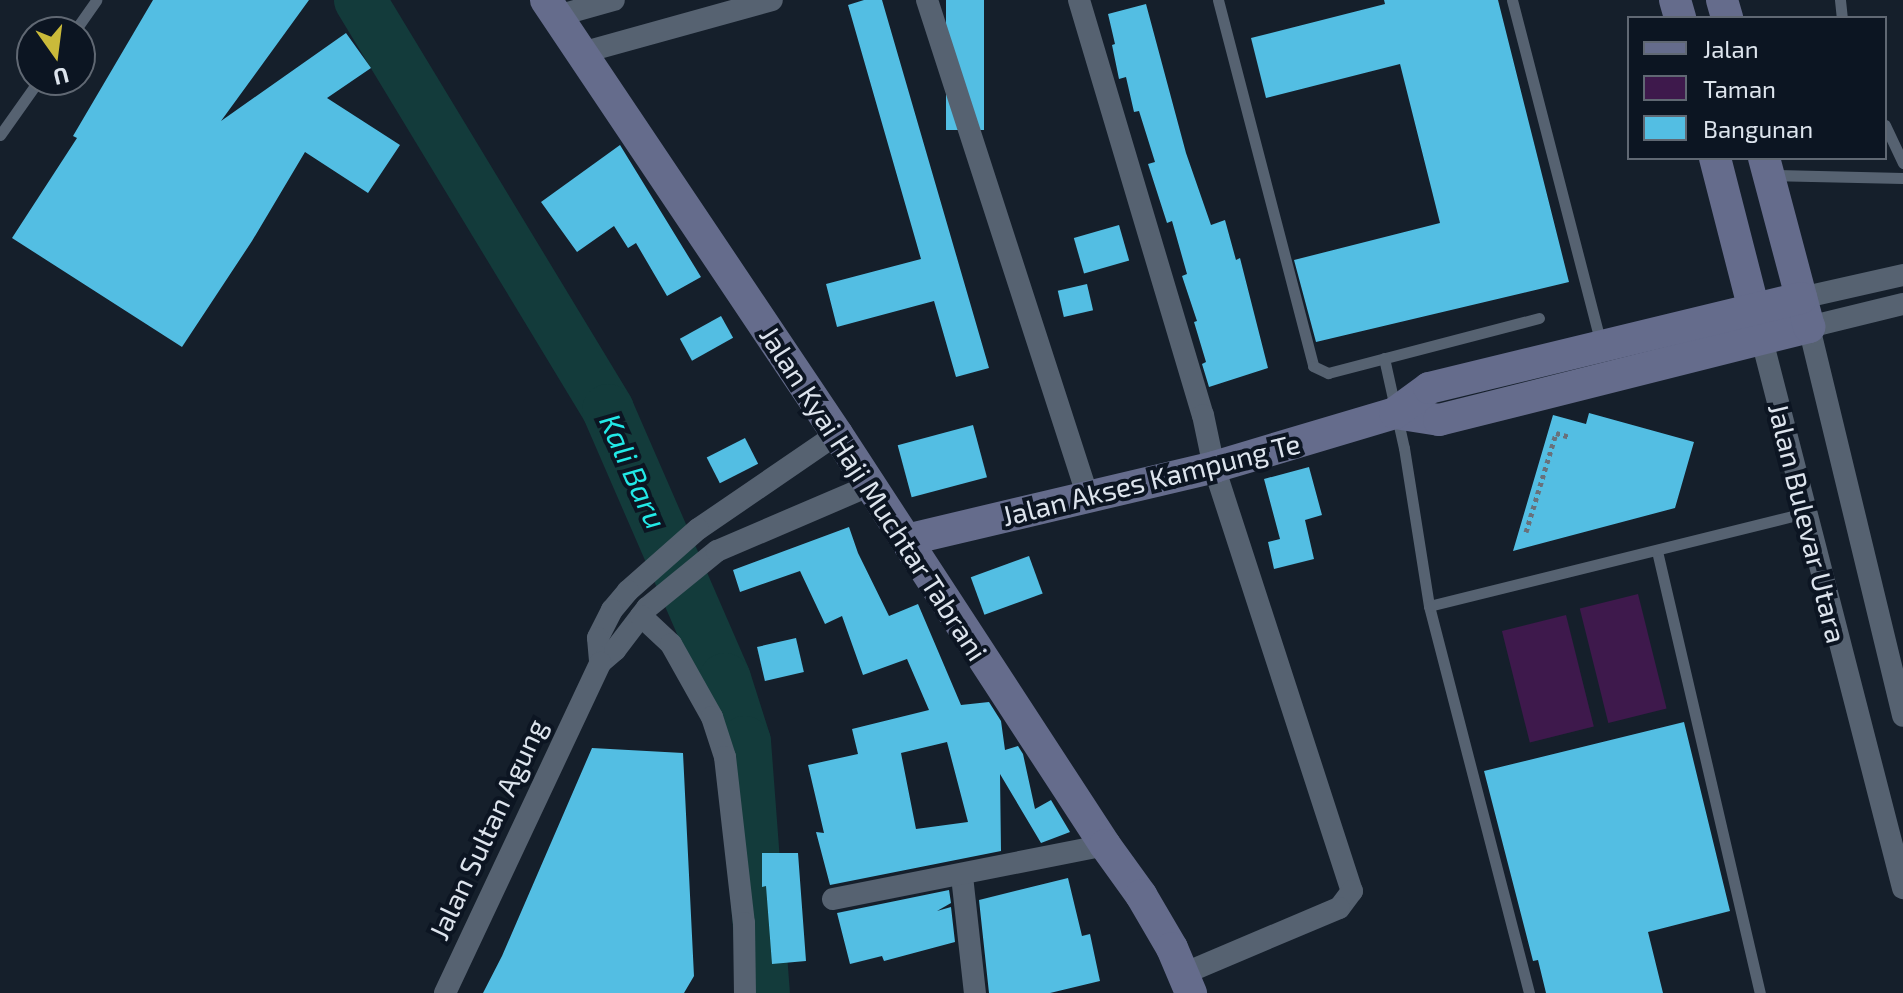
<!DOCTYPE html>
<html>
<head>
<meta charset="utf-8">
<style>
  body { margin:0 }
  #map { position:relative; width:1903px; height:993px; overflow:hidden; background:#151f2b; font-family:"Exo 2",sans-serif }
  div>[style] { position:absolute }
  .green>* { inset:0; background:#3e194c; transform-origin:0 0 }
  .river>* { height:52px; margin:-26px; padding:0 26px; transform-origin:26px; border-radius:26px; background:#133b3b }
  .building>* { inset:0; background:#53bee3; transform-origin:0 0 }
  .path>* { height:5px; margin-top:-2.5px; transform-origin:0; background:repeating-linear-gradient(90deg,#68717b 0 4px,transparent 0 8px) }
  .lane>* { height:11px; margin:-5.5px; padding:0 5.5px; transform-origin:5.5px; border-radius:5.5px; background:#566271 }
  .street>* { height:22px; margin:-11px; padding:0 11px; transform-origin:11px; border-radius:11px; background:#566271 }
  .secondary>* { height:32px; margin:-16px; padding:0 16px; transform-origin:16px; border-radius:16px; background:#656c8c }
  span { translate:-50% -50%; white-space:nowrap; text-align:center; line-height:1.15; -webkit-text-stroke:8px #0c1522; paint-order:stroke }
  .street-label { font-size:28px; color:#dde4ed }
  .water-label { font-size:30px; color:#22e9e7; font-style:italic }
  .legend { position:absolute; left:1627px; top:16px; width:260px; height:144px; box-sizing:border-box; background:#0c1522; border:2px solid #606873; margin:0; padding:10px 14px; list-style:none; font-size:24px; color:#dde4ed }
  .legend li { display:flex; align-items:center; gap:16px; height:40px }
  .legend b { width:40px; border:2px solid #606873 }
  .north { position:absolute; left:16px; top:16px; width:80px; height:80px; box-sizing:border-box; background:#0c1522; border:2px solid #606873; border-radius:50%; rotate:166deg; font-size:22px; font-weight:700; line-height:32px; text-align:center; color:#dde4ed }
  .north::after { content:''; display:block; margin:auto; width:28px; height:36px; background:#caba3a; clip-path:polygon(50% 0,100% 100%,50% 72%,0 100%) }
</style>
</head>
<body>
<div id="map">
  <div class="green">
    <div style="left:1638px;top:594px;width:118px;height:60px;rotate:76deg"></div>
    <div style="left:1566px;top:615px;width:115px;height:66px;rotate:76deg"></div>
  </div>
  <div class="river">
    <div style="left:360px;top:0;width:479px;rotate:58.8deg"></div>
    <div style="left:608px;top:410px;width:293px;rotate:66.5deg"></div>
    <div style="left:725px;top:679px;width:66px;rotate:72.4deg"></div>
    <div style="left:745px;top:742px;width:252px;rotate:85.7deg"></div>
  </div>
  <div class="building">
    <div style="clip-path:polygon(153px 0,309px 0,221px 121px,346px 33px,371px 68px,327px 98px,400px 145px,368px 193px,305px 152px,252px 241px,182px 347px,12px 238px,77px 138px,73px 136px)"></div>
    <div style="clip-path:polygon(864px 0,882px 0,989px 368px,956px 377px,934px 301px,837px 327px,826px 284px,921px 259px,848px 5px)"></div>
    <div style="left:946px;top:0;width:38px;height:130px"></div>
    <div style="clip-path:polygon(1384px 0,1498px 0,1569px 282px,1316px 342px,1294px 260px,1440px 223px,1400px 64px,1266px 98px,1251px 38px,1385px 4px)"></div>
    <div style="clip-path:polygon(1146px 4px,1186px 153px,1211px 225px,1225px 220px,1236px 260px,1240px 258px,1268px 368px,1209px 387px,1202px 364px,1206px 362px,1194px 322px,1197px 321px,1182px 276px,1187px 274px,1172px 221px,1167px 223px,1148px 164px,1155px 162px,1139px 111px,1134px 112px,1126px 77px,1119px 79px,1112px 45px,1115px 44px,1108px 14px)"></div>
    <div style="clip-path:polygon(620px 145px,701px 277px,667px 296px,636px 243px,628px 248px,614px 226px,577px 252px,541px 202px)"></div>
    <div style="left:1119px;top:225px;width:37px;height:47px;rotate:74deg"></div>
    <div style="left:1087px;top:284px;width:27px;height:30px;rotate:77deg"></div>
    <div style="left:721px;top:316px;width:25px;height:47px;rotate:61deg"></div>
    <div style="clip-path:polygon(1589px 413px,1694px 442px,1675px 508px,1513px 551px,1553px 415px,1586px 424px)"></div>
    <div style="left:973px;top:425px;width:54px;height:78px;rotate:75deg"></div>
    <div style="left:745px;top:438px;width:29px;height:43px;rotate:63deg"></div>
    <div style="clip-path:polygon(1309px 467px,1322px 515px,1305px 520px,1314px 559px,1274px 569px,1268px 542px,1280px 539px,1264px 479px)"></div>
    <div style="clip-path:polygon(evenodd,849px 527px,858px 553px,889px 616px,918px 604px,961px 705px,989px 702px,1001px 721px,1005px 750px,1018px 746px,1023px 754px,1035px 809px,1051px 800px,1070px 832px,1041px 843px,1000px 774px,1001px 851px,830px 885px,816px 832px,824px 833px,808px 765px,858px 754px,852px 729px,929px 710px,907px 659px,863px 675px,842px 616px,825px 624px,800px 571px,740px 592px,733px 570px,849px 527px,947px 742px,968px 822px,916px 829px,901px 753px,947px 742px)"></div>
    <div style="left:1029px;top:556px;width:40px;height:62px;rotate:70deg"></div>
    <div style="left:796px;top:638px;width:35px;height:40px;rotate:77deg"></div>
    <div style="clip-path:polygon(1684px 722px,1730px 911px,1648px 932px,1663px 993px,1546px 993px,1538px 960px,1533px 961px,1484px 771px)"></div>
    <div style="clip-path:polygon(592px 748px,683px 753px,694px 976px,684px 993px,483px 993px,502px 956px)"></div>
    <div style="clip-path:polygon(762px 853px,798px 853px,806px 961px,772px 964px,766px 886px,762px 887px)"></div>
    <div style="clip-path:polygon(1068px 878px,1082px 936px,1090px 934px,1100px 981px,1050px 993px,989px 993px,979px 900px)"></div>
    <div style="clip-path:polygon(949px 890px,951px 903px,937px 911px,951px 907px,955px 942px,884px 961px,882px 956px,850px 964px,837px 913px)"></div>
  </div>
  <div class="path">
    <div style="left:1526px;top:532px;width:103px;rotate:-73.1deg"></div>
    <div style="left:1556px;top:433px;width:15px;rotate:16deg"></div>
  </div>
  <div class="lane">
    <div style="left:1218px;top:0;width:378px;rotate:75.4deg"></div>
    <div style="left:1313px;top:366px;width:17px;rotate:25deg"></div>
    <div style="left:1328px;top:373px;width:218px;rotate:-14.6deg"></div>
    <div style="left:1512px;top:0;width:355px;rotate:75.5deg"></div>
    <div style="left:1840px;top:0;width:18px;rotate:84deg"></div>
    <div style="left:74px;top:32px;width:39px;rotate:-55deg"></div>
    <div style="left:1885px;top:125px;width:42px;rotate:64.7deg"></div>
    <div style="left:0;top:135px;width:67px;rotate:-54.7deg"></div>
    <div style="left:1772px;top:175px;width:131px;rotate:1.3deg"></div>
    <div style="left:1384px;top:358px;width:92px;rotate:77.5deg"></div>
    <div style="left:1404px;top:448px;width:160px;rotate:81deg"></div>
    <div style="left:1429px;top:606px;width:400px;rotate:75.5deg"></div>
    <div style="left:1657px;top:551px;width:454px;rotate:76.9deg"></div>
    <div style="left:1429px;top:606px;width:387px;rotate:-13.9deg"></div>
  </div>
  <div class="street">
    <div style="left:927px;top:0;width:522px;rotate:72.05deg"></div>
    <div style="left:1079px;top:0;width:433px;rotate:73.4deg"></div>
    <div style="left:1203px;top:415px;width:53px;rotate:78.1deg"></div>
    <div style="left:1214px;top:467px;width:446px;rotate:72deg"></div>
    <div style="left:1352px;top:891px;width:21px;rotate:127deg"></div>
    <div style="left:1339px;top:908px;width:169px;rotate:157.1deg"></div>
    <div style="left:557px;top:16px;width:59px;rotate:-15.7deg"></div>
    <div style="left:581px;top:53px;width:198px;rotate:-15.5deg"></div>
    <div style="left:1801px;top:298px;width:105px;rotate:-12.7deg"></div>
    <div style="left:1903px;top:304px;width:97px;rotate:166.3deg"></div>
    <div style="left:1809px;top:327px;width:400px;rotate:76.4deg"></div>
    <div style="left:1762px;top:340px;width:566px;rotate:75.57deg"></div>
    <div style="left:837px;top:434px;width:168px;rotate:145.6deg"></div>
    <div style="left:698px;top:529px;width:94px;rotate:138.5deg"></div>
    <div style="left:628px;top:591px;width:25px;rotate:130deg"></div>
    <div style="left:612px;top:610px;width:31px;rotate:117deg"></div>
    <div style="left:598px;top:638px;width:25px;rotate:85deg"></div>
    <div style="left:600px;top:663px;width:20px;rotate:-41deg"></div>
    <div style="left:615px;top:650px;width:53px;rotate:-52.7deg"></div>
    <div style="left:647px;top:608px;width:90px;rotate:-39.2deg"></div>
    <div style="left:717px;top:551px;width:165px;rotate:-23.2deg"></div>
    <div style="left:641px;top:616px;width:41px;rotate:43deg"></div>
    <div style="left:671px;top:644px;width:84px;rotate:60.7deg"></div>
    <div style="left:712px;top:717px;width:42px;rotate:72deg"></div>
    <div style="left:725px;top:757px;width:167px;rotate:83.5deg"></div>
    <div style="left:744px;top:923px;width:70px;rotate:89.2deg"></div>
    <div style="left:962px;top:876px;width:118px;rotate:83.7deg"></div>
    <div style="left:833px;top:899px;width:277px;rotate:-11.2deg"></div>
    <div style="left:445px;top:993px;width:365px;rotate:-64.8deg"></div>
  </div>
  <div class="secondary">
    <div style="left:546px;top:0;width:523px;rotate:56.16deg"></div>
    <div style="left:837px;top:434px;width:491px;rotate:56.9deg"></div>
    <div style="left:1105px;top:845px;width:62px;rotate:54.2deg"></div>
    <div style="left:1141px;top:895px;width:61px;rotate:59.7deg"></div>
    <div style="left:1172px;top:948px;width:49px;rotate:67.1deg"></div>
    <div style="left:1675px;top:0;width:19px;rotate:74deg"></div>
    <div style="left:1722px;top:0;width:19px;rotate:74deg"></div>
    <div style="left:1715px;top:158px;width:177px;rotate:75.6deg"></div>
    <div style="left:1395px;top:413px;width:45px;rotate:9deg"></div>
    <div style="left:1439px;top:420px;width:382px;rotate:-14.1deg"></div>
    <div style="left:1809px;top:327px;width:175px;rotate:-104.9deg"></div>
    <div style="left:906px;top:540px;width:317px;rotate:-13.3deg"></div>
    <div style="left:1214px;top:467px;width:189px;rotate:-16.6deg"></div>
    <div style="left:1395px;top:413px;width:42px;rotate:-36.3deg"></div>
    <div style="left:1429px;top:388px;width:383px;rotate:-13.6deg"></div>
  </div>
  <div class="street-label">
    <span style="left:1151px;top:479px;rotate:-14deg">Jalan Akses Kampung Te</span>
    <span style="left:874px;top:493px;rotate:57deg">Jalan Kyai Haji Muchtar Tabrani</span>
    <span style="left:1808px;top:523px;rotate:76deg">Jalan Bulevar Utara</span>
    <span style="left:487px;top:829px;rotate:-65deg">Jalan Sultan Agung</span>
  </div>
  <div class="water-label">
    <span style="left:634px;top:471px;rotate:66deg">Kali Baru</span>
  </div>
  <ul class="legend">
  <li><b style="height:10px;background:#656c8c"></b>Jalan</li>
  <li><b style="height:22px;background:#3e194c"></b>Taman</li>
  <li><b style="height:22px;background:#53bee3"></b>Bangunan</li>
  </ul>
  <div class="north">U</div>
</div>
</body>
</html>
